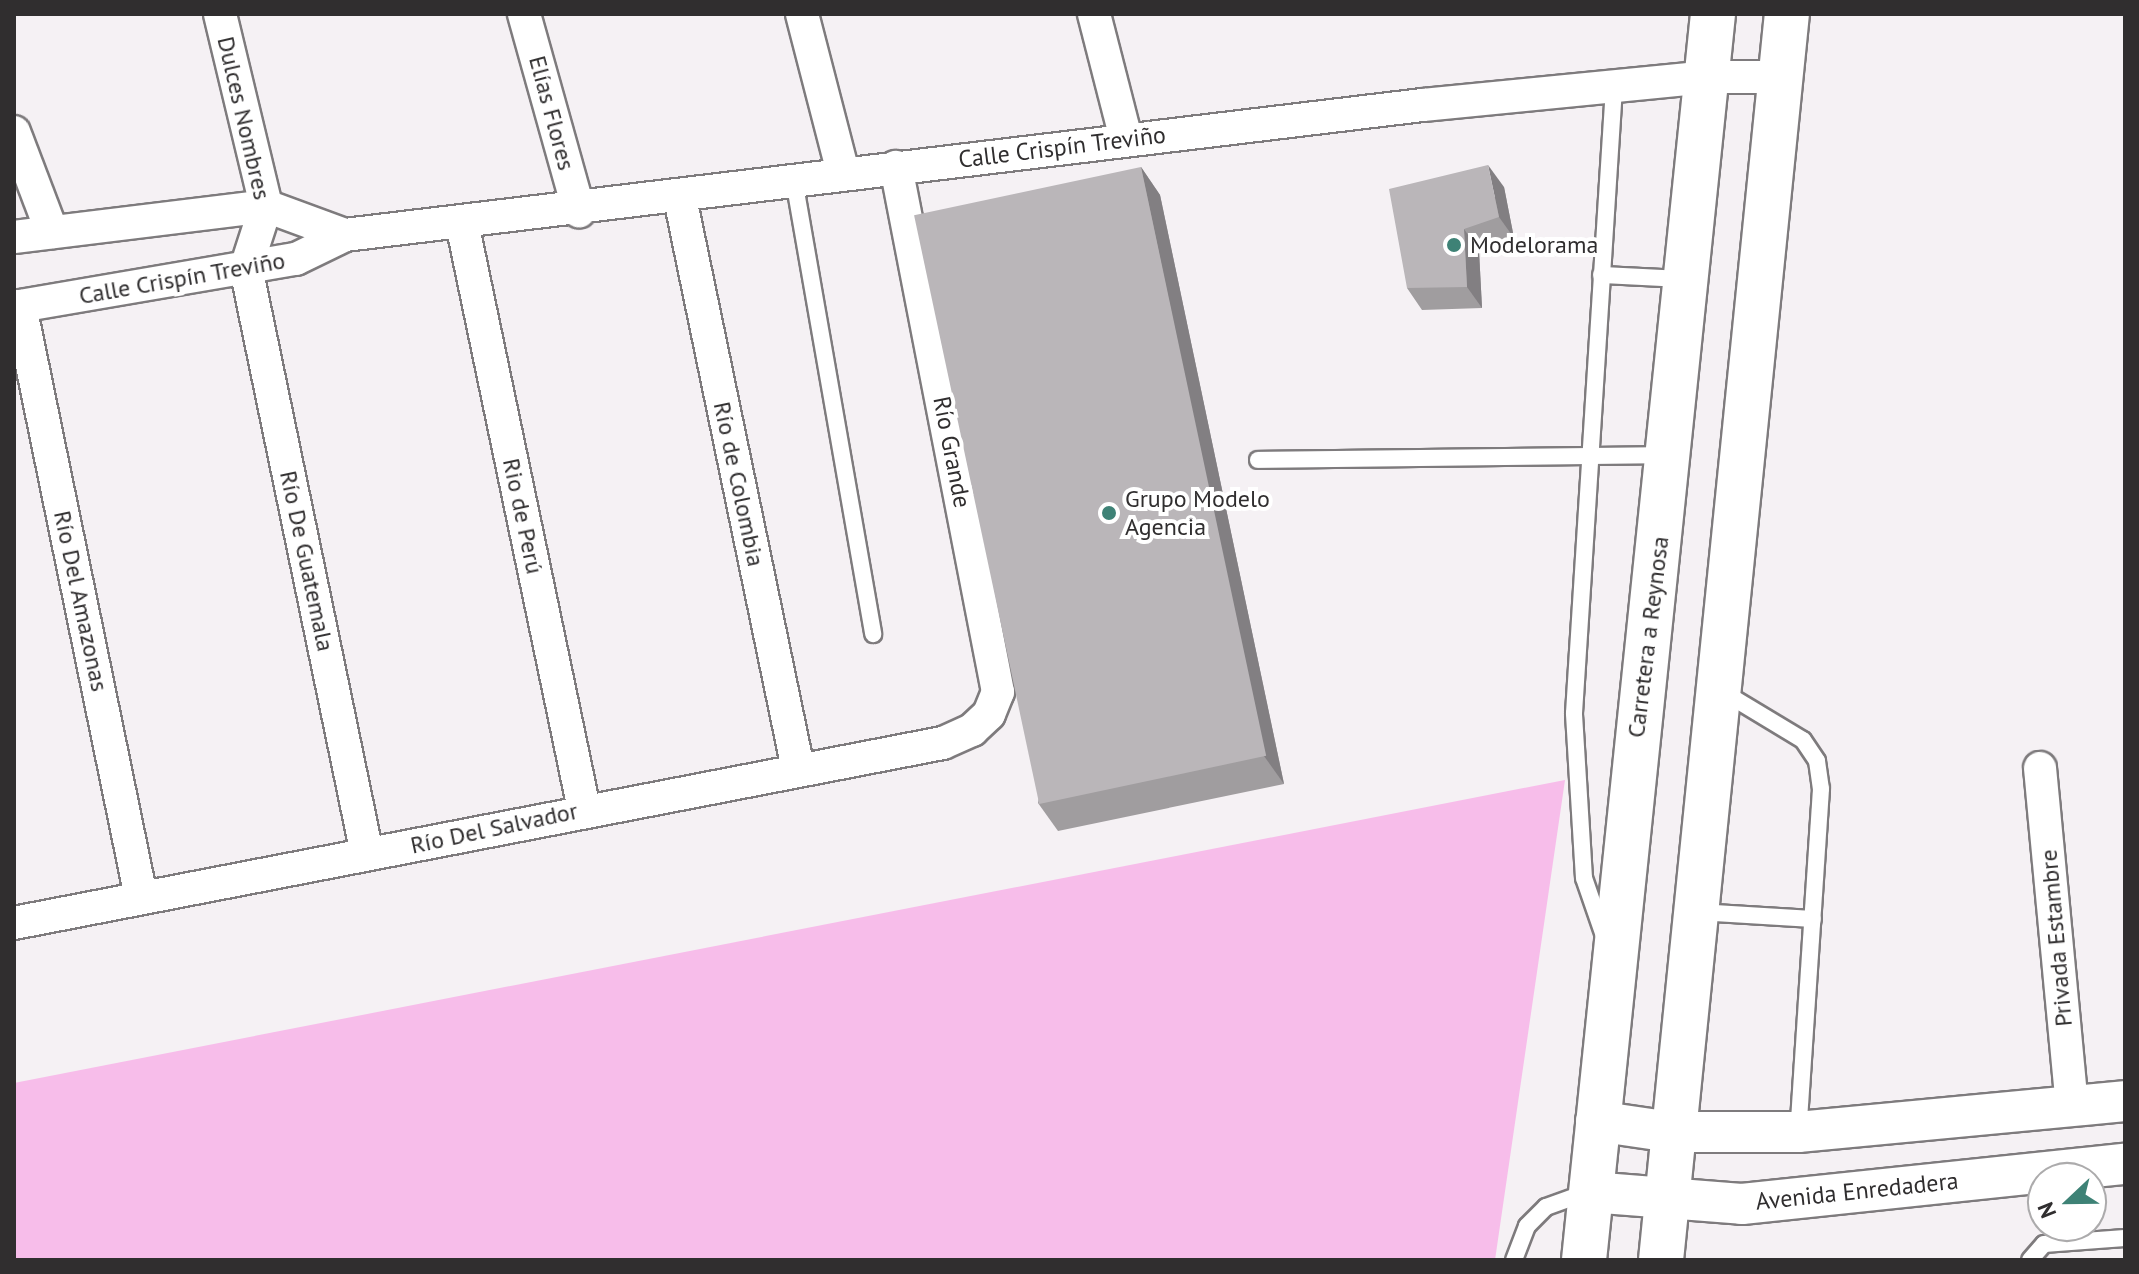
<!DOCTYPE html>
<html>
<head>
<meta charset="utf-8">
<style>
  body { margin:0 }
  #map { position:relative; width:2139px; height:1274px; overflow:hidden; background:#f5f1f4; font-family:"PT Sans",sans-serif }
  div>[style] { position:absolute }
  .green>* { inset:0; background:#f7bdea }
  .roads { filter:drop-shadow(2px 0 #7e7b7d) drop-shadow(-2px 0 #7e7b7d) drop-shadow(0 2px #7e7b7d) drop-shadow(0 -2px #7e7b7d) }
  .service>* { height:16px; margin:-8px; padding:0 8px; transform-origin:8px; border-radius:8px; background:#fff }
  .minor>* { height:32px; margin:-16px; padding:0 16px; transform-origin:16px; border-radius:16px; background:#fff }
  .tertiary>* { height:40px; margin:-20px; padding:0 20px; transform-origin:20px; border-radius:20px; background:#fff }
  .primary>* { height:44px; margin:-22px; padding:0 22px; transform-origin:22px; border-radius:22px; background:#fff }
  .wall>* { inset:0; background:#a09d9f }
  .shaded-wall>* { inset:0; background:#827f82 }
  .building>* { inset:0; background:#bab6b9; transform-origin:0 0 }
  .dots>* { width:22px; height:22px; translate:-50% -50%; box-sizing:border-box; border:4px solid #fff; border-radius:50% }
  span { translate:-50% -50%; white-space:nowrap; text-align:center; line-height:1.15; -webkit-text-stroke:8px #fff; paint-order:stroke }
  .street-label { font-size:24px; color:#302e2f }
  .poi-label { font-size:24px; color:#302e2f }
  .left { translate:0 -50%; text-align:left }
  .frame { position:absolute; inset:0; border:16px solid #302e2f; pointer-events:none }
  .north { position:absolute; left:2027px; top:1162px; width:80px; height:80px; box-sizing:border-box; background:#fff; border:2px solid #acabac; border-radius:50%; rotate:248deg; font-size:22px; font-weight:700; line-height:32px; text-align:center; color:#302e2f }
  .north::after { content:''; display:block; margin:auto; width:28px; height:36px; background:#3e8276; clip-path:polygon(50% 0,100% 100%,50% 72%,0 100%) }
</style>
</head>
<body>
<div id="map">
  <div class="green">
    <div style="clip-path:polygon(1565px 780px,1495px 1260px,14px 1260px,14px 1083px)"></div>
  </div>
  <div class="roads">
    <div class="service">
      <div style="left:794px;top:180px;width:461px;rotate:80.1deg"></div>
      <div style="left:1601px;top:275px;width:83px;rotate:2.8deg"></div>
      <div style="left:1258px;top:460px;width:409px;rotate:-0.7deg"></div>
      <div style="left:1720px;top:690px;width:97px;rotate:31.1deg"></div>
      <div style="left:1803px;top:740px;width:25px;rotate:56deg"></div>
      <div style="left:1817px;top:761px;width:28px;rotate:82deg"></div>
      <div style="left:1821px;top:789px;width:343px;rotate:93.8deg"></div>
      <div style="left:1698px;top:912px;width:115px;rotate:3.5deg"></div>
      <div style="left:1604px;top:936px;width:61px;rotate:-109deg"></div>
      <div style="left:1584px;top:878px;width:165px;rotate:-93.5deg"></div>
      <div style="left:1574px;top:713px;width:627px;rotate:-86.34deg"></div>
      <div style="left:1514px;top:1260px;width:36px;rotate:-69deg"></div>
      <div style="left:1527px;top:1226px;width:27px;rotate:-45deg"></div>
      <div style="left:1546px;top:1207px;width:45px;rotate:-19.7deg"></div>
      <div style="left:2030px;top:1260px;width:21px;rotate:-49deg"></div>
      <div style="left:2044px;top:1244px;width:81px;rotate:-4.2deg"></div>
    </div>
    <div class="minor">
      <div style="left:220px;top:14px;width:197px;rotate:76.5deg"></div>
      <div style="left:266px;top:206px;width:65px;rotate:107.9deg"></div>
      <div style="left:246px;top:268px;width:598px;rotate:78.33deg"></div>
      <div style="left:524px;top:14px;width:205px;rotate:74.4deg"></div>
      <div style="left:802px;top:14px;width:164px;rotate:75.5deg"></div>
      <div style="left:1094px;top:14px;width:129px;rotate:75.6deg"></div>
      <div style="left:14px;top:132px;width:107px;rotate:69.2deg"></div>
      <div style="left:680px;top:198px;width:583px;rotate:78.32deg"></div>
      <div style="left:462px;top:223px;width:599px;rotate:78.24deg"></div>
      <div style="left:14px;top:237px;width:254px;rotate:-7deg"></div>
      <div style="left:266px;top:206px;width:84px;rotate:20.2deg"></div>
      <div style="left:20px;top:306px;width:603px;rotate:78.43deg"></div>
      <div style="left:14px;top:307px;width:286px;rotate:-9.7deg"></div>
      <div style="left:296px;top:259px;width:55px;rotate:-26.1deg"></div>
      <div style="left:345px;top:235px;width:1086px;rotate:-6.88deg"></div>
      <div style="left:1423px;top:105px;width:285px;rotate:-5.6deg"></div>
      <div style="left:1707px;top:77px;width:73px"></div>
      <div style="left:2040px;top:768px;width:342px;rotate:84.6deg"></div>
      <div style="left:14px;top:923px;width:946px;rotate:-10.97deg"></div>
      <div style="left:943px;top:743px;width:32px;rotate:-24deg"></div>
      <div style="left:972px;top:730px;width:23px;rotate:-43deg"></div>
      <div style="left:989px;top:714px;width:24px;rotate:-68deg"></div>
      <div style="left:998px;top:692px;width:535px;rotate:-100.99deg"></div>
    </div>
    <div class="tertiary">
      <div style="left:1596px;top:1121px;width:76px;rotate:8.3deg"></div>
      <div style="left:1671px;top:1132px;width:127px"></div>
      <div style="left:1798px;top:1132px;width:328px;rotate:-5.4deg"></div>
      <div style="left:1590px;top:1192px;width:152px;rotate:4.5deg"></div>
      <div style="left:1742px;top:1204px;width:385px;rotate:-6deg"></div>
    </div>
    <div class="primary">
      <div style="left:1584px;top:1260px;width:1253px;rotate:-84.09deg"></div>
      <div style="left:1661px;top:1260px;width:1252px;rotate:-84.23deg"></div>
    </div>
  </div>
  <div class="wall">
    <div style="clip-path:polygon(1141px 167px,1160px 195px,1284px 784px,1058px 831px,1038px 803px)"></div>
    <div style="clip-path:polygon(1504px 187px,1514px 238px,1479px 251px,1482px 308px,1422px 310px,1407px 288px)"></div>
  </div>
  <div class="shaded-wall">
    <div style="clip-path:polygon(1488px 165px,1504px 187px,1514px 238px,1499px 217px)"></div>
    <div style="clip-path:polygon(1141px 167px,1160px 195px,1284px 784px,1264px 756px)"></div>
    <div style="clip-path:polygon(1464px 229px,1479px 251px,1482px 308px,1467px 287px)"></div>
  </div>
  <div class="building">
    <div style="clip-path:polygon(1488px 165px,1499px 217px,1464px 229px,1467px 287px,1407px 288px,1389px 189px)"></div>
    <div style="left:1141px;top:167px;width:602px;height:232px;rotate:78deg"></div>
  </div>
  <div class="dots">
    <div style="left:1454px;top:245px;background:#3e8276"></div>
    <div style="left:1109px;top:513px;background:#3e8276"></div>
  </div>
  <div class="street-label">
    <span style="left:552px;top:113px;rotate:75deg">Elías Flores</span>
    <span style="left:244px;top:118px;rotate:77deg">Dulces Nombres</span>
    <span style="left:1062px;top:147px;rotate:-7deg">Calle Crispín Treviño</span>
    <span style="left:182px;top:278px;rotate:-10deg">Calle Crispín Treviño</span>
    <span style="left:952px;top:452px;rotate:79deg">Río Grande</span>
    <span style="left:739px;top:484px;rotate:78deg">Río de Colombia</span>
    <span style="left:523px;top:516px;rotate:78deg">Rio de Perú</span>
    <span style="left:307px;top:561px;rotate:78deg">Río De Guatemala</span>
    <span style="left:81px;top:601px;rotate:78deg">Río Del Amazonas</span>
    <span style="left:1648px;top:637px;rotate:-83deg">Carretera a Reynosa</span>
    <span style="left:494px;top:828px;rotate:-12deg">Río Del Salvador</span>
    <span style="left:2056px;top:938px;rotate:-95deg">Privada Estambre</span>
    <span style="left:1857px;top:1191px;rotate:-6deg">Avenida Enredadera</span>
  </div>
  <div class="poi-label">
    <span class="left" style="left:1470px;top:245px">Modelorama</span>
    <span class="left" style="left:1125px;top:513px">Grupo Modelo<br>Agencia</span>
  </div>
  <div class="frame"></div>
  <div class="north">N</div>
</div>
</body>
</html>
